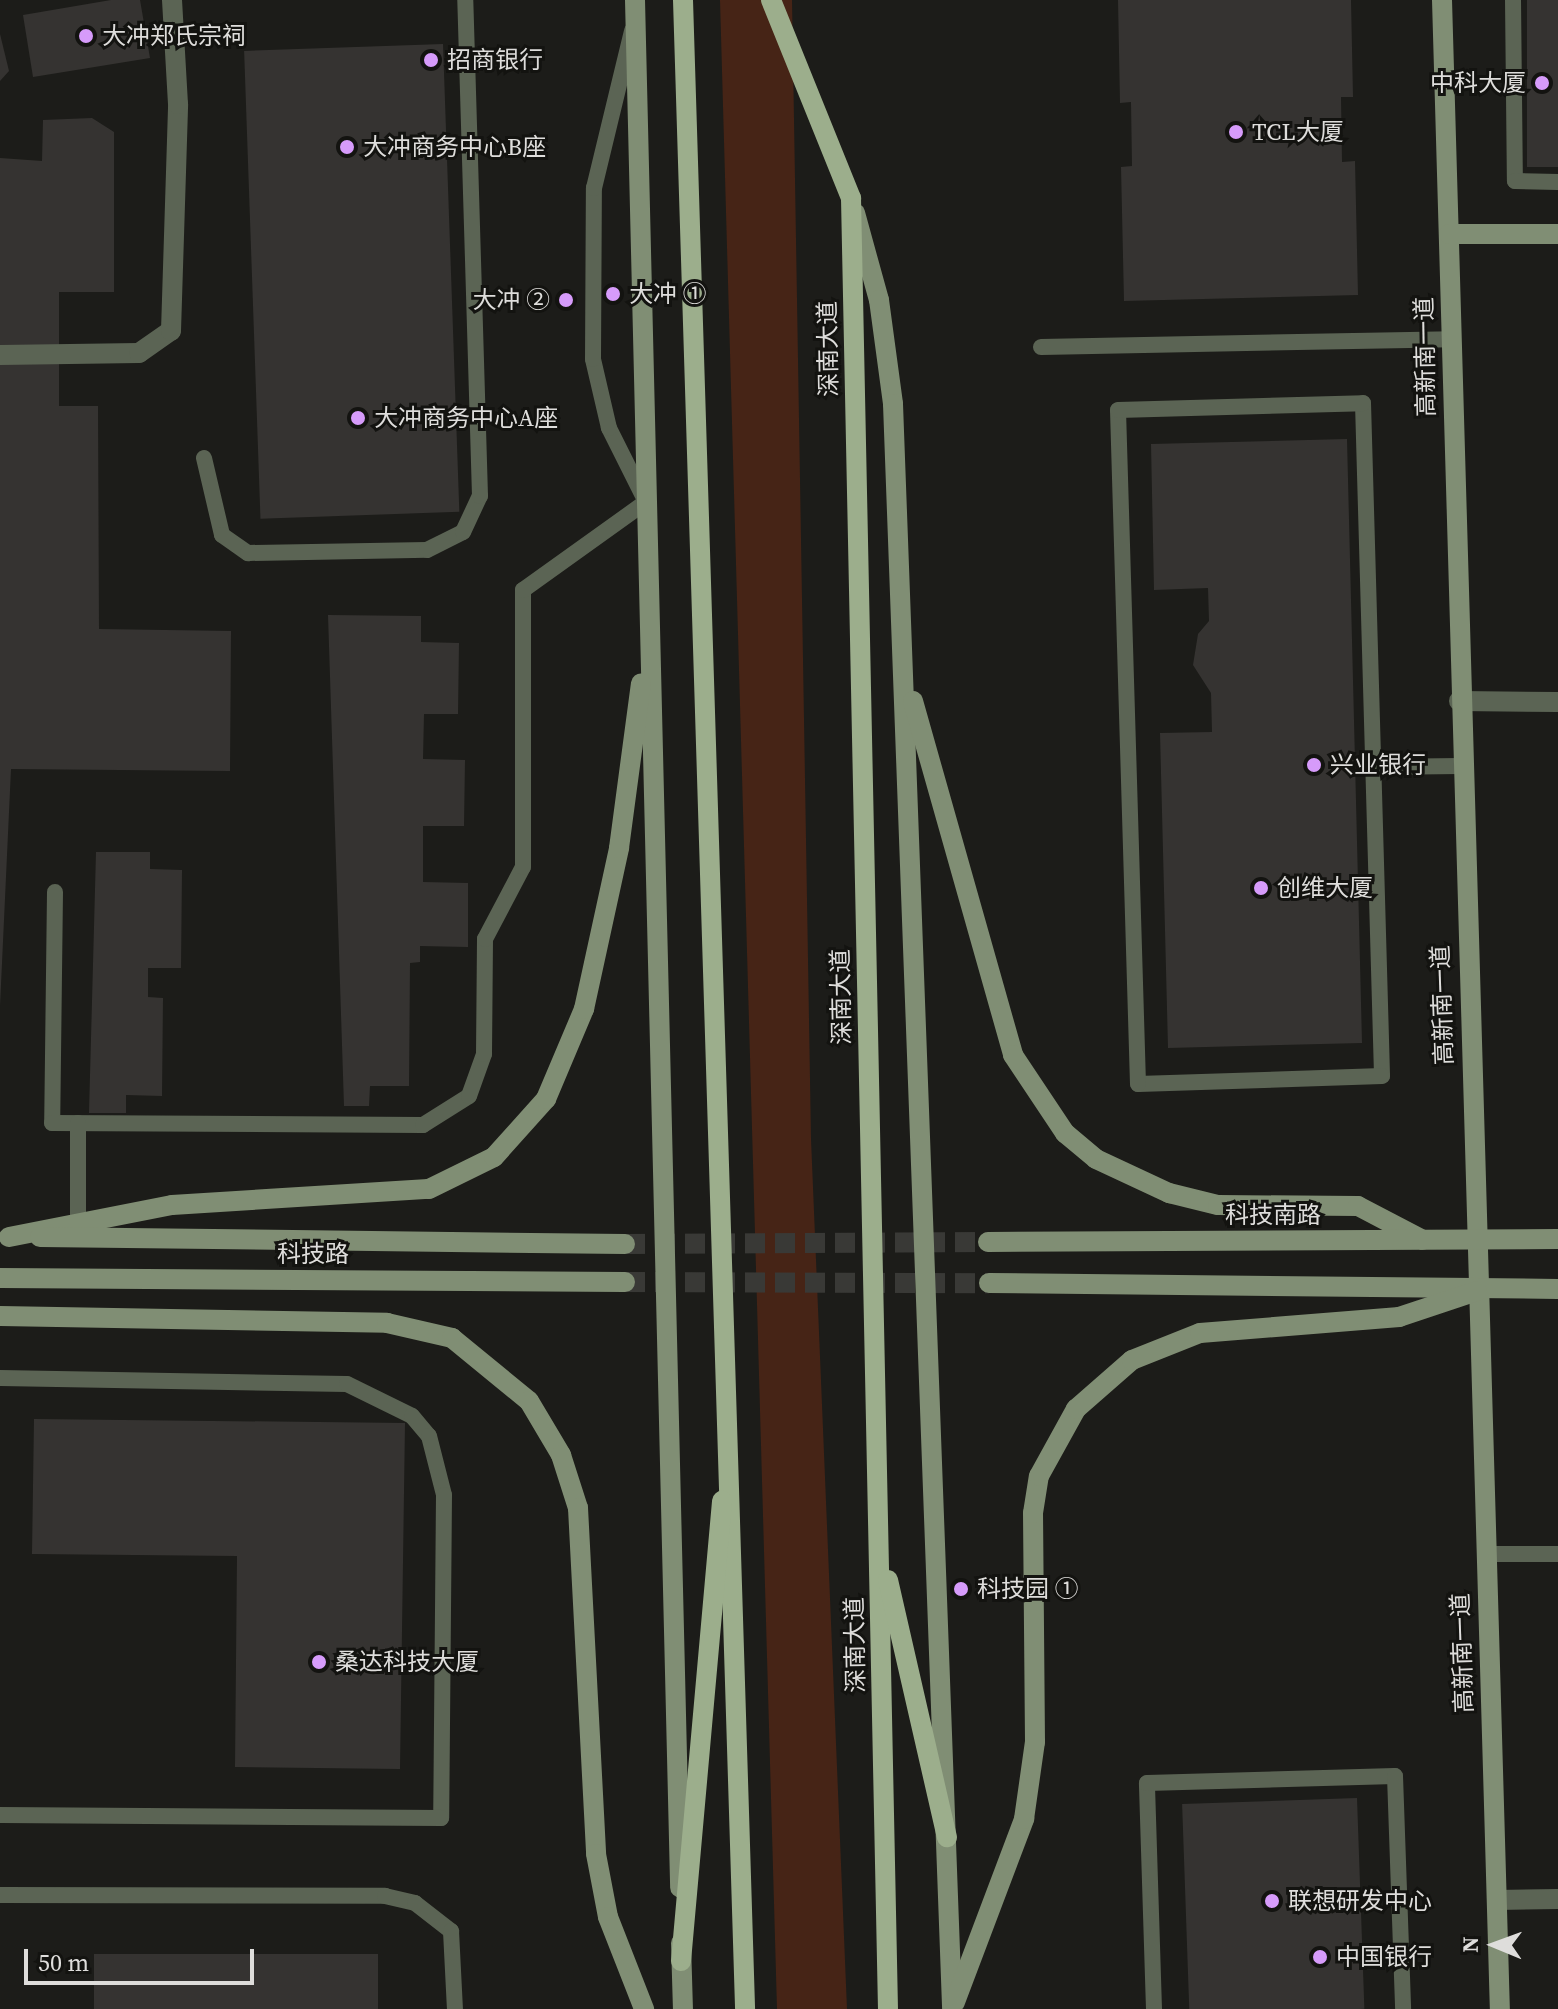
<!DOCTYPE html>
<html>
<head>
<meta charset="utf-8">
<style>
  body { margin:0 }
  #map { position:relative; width:1558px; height:2009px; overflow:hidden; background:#1c1c19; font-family:"Source Serif 4","Noto Sans SC",serif }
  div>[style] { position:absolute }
  .green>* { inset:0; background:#462416 }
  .building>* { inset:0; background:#353331; transform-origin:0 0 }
  .secondary-tunnel>* { height:20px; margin-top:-10px; transform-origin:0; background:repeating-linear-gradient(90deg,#393936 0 20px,transparent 0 30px) }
  .lane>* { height:16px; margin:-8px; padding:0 8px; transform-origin:8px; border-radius:8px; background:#5b6454 }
  .street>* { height:20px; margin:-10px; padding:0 10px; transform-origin:10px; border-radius:10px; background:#5b6454 }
  .secondary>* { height:20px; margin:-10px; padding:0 10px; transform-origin:10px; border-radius:10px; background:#808e74 }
  .primary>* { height:20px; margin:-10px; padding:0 10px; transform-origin:10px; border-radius:10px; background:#9cae8c }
  .dots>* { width:22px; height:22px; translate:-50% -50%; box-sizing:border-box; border:4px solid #131310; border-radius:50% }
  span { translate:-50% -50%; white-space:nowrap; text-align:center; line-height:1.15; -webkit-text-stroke:6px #131310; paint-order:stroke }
  .poi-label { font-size:24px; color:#dedddb }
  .left { translate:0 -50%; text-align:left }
  .right { translate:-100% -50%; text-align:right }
  .street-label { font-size:24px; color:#dedddb }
  .north { position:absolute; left:1454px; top:1905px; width:80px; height:80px; -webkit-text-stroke:6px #131310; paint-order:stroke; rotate:271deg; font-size:22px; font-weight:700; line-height:32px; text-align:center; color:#dedddb }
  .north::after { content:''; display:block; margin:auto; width:28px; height:36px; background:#dedddb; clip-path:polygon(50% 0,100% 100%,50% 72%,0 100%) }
  .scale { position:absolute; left:24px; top:1949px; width:230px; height:36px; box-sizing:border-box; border:4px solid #dedddb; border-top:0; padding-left:10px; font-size:24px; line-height:28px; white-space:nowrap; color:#dedddb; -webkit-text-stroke:6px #131310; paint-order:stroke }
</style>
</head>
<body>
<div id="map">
  <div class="green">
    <div style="clip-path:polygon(720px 0,792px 0,811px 1139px,847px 2009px,777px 2009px)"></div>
  </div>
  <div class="building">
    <div style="clip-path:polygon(111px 0,140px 0,150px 58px,33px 77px,23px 15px)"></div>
    <div style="clip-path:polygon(1118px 0,1351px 0,1353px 97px,1341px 97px,1342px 162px,1355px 161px,1358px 295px,1124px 301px,1121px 167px,1132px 166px,1131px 102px,1120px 103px)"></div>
    <div style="left:1527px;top:0;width:31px;height:167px"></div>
    <div style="clip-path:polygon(0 34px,9px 71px,0 81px)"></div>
    <div style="left:443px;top:44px;width:468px;height:199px;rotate:88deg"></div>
    <div style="clip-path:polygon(92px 118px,114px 132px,114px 292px,59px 292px,59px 406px,98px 406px,99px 629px,231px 631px,230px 771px,11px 769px,0 1006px,0 158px,42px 161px,43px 120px)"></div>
    <div style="clip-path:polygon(1347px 439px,1362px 1043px,1168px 1048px,1160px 733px,1212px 732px,1211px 693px,1193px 665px,1198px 634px,1209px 621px,1208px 588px,1154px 590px,1151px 444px)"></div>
    <div style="clip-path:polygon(328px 615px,421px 616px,421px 642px,459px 643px,458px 714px,424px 714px,423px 759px,465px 760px,464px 826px,423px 826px,423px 882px,468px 883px,468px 947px,420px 946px,420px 962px,410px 963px,409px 1086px,370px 1086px,369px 1106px,344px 1106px)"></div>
    <div style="clip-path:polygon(96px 852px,150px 852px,150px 869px,182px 870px,181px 968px,148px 968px,148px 997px,163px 998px,162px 1096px,126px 1095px,126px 1113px,89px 1113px)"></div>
    <div style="clip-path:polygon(34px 1419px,405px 1423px,400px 1769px,235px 1767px,237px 1556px,32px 1554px)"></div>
    <div style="left:1357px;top:1798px;width:211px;height:175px;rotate:88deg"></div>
    <div style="left:94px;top:1954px;width:284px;height:55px"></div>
  </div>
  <div class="secondary-tunnel">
    <div style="left:625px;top:1244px;width:363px;rotate:-0.3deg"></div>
    <div style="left:625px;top:1282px;width:364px;rotate:0.2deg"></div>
  </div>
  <div class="lane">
    <div style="left:1513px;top:0;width:181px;rotate:89.4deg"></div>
    <div style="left:1515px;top:181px;width:43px;rotate:1.3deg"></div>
    <div style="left:1041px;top:347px;width:410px;rotate:-1.1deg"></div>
    <div style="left:1363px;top:403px;width:673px;rotate:88.38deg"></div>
    <div style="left:1382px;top:1076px;width:244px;rotate:178.1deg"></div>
    <div style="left:1138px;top:1084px;width:674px;rotate:-91.7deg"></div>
    <div style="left:1118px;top:410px;width:245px;rotate:-1.6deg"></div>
    <div style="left:204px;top:458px;width:79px;rotate:76.8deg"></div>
    <div style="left:222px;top:535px;width:32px;rotate:35deg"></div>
    <div style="left:248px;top:553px;width:179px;rotate:-1deg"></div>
    <div style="left:427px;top:550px;width:40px;rotate:-26.6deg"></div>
    <div style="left:463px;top:532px;width:40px;rotate:-65deg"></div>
    <div style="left:480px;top:496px;width:496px;rotate:-91.7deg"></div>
    <div style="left:1374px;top:767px;width:86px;rotate:-0.7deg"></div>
    <div style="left:55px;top:892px;width:231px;rotate:90.7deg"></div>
    <div style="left:52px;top:1123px;width:371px;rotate:0.3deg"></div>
    <div style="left:423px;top:1125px;width:54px;rotate:-32.2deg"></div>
    <div style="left:469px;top:1096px;width:45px;rotate:-70.3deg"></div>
    <div style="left:484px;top:1054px;width:115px;rotate:-89.5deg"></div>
    <div style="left:485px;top:939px;width:81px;rotate:-62.2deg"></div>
    <div style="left:523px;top:867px;width:277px;rotate:-90deg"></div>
    <div style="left:523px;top:590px;width:151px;rotate:-35.6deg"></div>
    <div style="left:646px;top:502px;width:83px;rotate:-116.6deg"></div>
    <div style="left:609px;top:428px;width:71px;rotate:-103.1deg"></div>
    <div style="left:593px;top:359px;width:171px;rotate:-89.7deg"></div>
    <div style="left:594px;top:188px;width:162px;rotate:-76.4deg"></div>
    <div style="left:78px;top:1221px;width:98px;rotate:-90deg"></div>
    <div style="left:0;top:1378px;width:347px;rotate:1deg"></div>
    <div style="left:347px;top:1384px;width:72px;rotate:26.2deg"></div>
    <div style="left:412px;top:1416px;width:26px;rotate:50deg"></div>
    <div style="left:429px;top:1436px;width:61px;rotate:75.7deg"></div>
    <div style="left:444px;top:1495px;width:323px;rotate:90.5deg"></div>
    <div style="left:441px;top:1818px;width:441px;rotate:-179.6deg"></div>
    <div style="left:1485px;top:1554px;width:73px"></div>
    <div style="left:0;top:1895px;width:385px;rotate:0.1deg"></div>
    <div style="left:385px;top:1896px;width:31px;rotate:13deg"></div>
    <div style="left:415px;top:1903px;width:46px;rotate:37.9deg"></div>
    <div style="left:451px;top:1931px;width:78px;rotate:87.1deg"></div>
    <div style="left:1154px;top:2009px;width:226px;rotate:-91.8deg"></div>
    <div style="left:1147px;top:1783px;width:248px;rotate:-1.6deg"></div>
    <div style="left:1395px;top:1776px;width:233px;rotate:88deg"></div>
  </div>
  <div class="street">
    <div style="left:0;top:355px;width:139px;rotate:-0.8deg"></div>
    <div style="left:139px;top:353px;width:39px;rotate:-35deg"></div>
    <div style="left:171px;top:331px;width:227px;rotate:-88.2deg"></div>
    <div style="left:178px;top:104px;width:104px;rotate:-93.3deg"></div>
    <div style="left:1459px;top:701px;width:99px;rotate:0.6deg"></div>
    <div style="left:1497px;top:1900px;width:61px;rotate:-0.9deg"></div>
  </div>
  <div class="secondary">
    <div style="left:635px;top:0;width:1888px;rotate:88.63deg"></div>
    <div style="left:1442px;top:0;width:2010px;rotate:88.35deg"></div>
    <div style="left:855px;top:213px;width:90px;rotate:74.6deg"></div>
    <div style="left:879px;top:300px;width:105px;rotate:82.3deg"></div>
    <div style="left:893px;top:404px;width:1606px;rotate:87.89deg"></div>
    <div style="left:1449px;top:234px;width:109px"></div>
    <div style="left:913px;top:701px;width:368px;rotate:74.2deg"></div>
    <div style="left:1013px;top:1055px;width:94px;rotate:56.3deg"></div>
    <div style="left:1065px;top:1133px;width:40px;rotate:40deg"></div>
    <div style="left:1096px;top:1159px;width:81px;rotate:25deg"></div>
    <div style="left:1169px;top:1193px;width:50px;rotate:13.8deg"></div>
    <div style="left:1218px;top:1205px;width:140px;rotate:0.4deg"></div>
    <div style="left:1358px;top:1206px;width:73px;rotate:27.6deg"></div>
    <div style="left:9px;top:1237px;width:166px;rotate:-11.1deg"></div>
    <div style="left:172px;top:1205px;width:257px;rotate:-3.6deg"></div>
    <div style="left:429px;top:1189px;width:72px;rotate:-26.2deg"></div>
    <div style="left:494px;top:1157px;width:78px;rotate:-48.1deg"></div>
    <div style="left:546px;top:1099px;width:98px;rotate:-67.1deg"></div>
    <div style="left:584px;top:1009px;width:165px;rotate:-77.7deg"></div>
    <div style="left:619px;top:848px;width:166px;rotate:-82.4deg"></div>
    <div style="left:40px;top:1237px;width:585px;rotate:0.69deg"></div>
    <div style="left:988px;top:1242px;width:570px;rotate:-0.3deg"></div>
    <div style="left:0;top:1278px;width:625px;rotate:0.37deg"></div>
    <div style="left:989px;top:1283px;width:569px;rotate:0.6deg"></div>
    <div style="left:0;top:1316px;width:387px;rotate:1deg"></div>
    <div style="left:387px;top:1323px;width:67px;rotate:13deg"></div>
    <div style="left:452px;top:1338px;width:99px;rotate:39.3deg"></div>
    <div style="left:529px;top:1401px;width:63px;rotate:59.3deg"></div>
    <div style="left:561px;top:1455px;width:56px;rotate:72.2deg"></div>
    <div style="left:578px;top:1508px;width:346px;rotate:87deg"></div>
    <div style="left:596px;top:1854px;width:64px;rotate:79.2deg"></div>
    <div style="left:608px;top:1917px;width:99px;rotate:68.6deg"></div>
    <div style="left:681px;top:1943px;width:66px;rotate:88.3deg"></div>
    <div style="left:955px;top:2002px;width:196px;rotate:-69.3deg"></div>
    <div style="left:1024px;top:1819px;width:78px;rotate:-81.9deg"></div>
    <div style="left:1035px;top:1742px;width:229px;rotate:-90.5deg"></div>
    <div style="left:1033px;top:1513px;width:37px;rotate:-81deg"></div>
    <div style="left:1039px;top:1476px;width:77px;rotate:-61.1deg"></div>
    <div style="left:1076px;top:1409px;width:74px;rotate:-41.2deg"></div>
    <div style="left:1132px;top:1360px;width:73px;rotate:-21.7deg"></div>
    <div style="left:1200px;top:1333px;width:200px;rotate:-4.6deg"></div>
    <div style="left:1399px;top:1317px;width:82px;rotate:-18.4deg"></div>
  </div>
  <div class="primary">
    <div style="left:683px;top:0;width:2010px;rotate:88.23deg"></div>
    <div style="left:771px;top:0;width:214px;rotate:68deg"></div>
    <div style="left:851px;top:198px;width:1811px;rotate:88.83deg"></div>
    <div style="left:888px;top:1580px;width:264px;rotate:77.1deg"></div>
    <div style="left:681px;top:1961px;width:462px;rotate:-84.9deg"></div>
  </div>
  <div class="dots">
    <div style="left:86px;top:36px;background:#d69bfa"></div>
    <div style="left:431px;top:60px;background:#d69bfa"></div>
    <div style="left:1542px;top:83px;background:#d69bfa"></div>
    <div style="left:1236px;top:132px;background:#d69bfa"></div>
    <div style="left:347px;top:147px;background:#d69bfa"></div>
    <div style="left:613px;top:294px;background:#d69bfa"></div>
    <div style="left:566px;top:300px;background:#d69bfa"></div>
    <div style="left:358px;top:418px;background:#d69bfa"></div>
    <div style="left:1314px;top:765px;background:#d69bfa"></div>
    <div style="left:1261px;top:888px;background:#d69bfa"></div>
    <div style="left:961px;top:1589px;background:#d69bfa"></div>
    <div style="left:319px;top:1662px;background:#d69bfa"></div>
    <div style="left:1272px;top:1901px;background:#d69bfa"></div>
    <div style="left:1320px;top:1957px;background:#d69bfa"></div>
  </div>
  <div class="poi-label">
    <span class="left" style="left:102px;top:36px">大冲郑氏宗祠</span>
    <span class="left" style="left:447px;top:60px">招商银行</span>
    <span class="right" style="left:1526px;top:83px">中科大厦</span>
    <span class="left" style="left:1252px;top:132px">TCL大厦</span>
    <span class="left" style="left:363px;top:147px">大冲商务中心B座</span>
    <span class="left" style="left:629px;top:294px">大冲 ①</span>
    <span class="right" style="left:550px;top:300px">大冲 ②</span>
    <span class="left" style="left:374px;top:418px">大冲商务中心A座</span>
    <span class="left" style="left:1330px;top:765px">兴业银行</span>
    <span class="left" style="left:1277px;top:888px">创维大厦</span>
    <span class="left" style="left:977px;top:1589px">科技园 ①</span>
    <span class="left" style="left:335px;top:1662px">桑达科技大厦</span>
    <span class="left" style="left:1288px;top:1901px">联想研发中心</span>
    <span class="left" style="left:1336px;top:1957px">中国银行</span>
  </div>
  <div class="street-label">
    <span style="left:828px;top:349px;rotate:-91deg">深南大道</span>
    <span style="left:1425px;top:357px;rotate:-91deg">高新南一道</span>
    <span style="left:841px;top:997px;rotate:-91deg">深南大道</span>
    <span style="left:1442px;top:1005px;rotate:-92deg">高新南一道</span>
    <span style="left:1273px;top:1215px">科技南路</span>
    <span style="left:313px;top:1254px">科技路</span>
    <span style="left:855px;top:1645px;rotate:-91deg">深南大道</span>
    <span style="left:1462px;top:1653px;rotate:-92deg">高新南一道</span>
  </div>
  <div class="north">N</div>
  <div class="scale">50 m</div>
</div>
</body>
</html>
